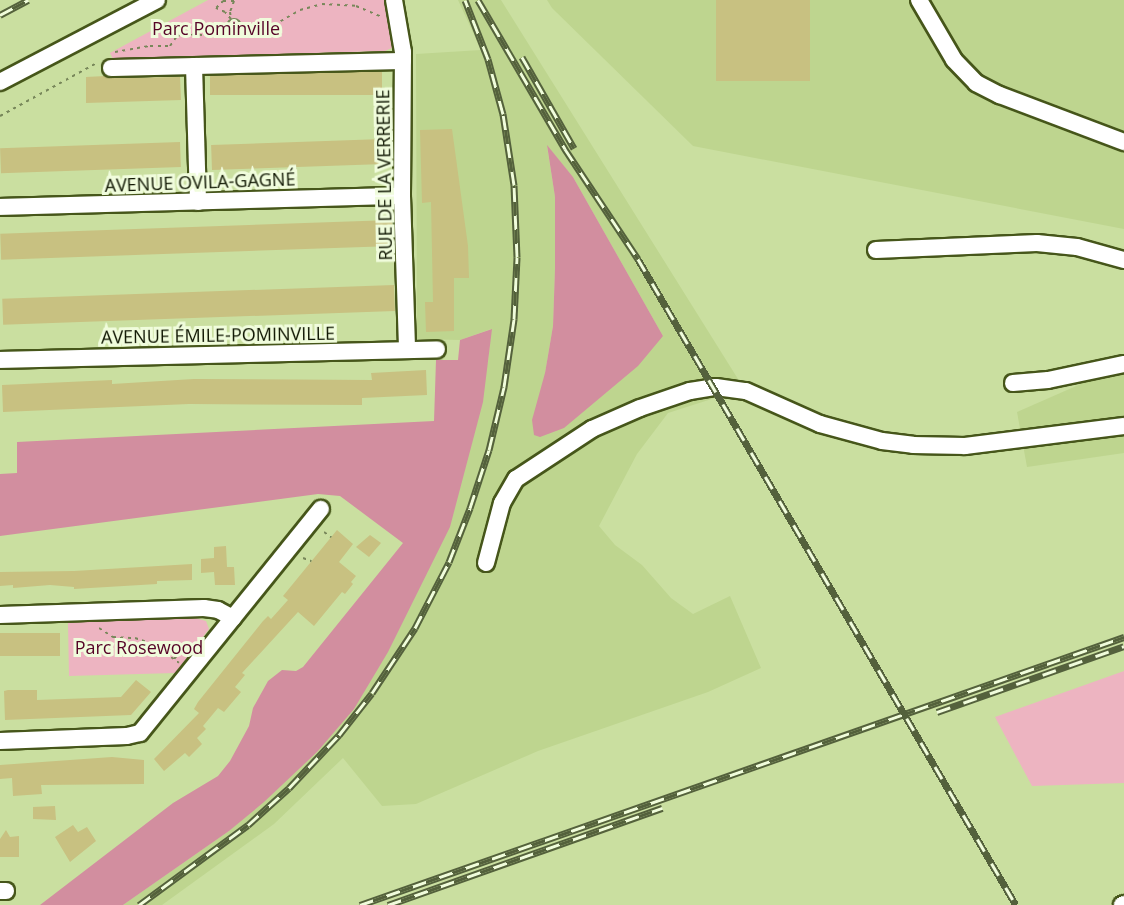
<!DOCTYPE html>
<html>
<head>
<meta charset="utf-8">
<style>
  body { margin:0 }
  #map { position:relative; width:1124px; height:905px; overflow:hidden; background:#cadfa0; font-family:"Open Sans",sans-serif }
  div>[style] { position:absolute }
  .built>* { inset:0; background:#bed58f }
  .green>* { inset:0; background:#edb4c1 }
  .forest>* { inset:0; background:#d28e9f }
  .building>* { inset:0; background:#c8c181; transform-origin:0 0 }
  .path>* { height:2px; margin-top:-1px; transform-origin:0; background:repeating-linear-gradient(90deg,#78875a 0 3px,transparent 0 7.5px) }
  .path>.ring { margin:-1px; padding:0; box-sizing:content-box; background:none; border:2px solid #78875a; border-radius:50% }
  .roads { filter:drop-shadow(2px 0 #46561a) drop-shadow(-2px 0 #46561a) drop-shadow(0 2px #46561a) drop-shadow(0 -2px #46561a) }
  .minor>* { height:16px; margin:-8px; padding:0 8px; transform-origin:8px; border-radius:8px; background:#fff }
  .rail>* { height:7px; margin-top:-3.5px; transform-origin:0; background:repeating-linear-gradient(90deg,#f0fcdc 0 14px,#54613c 0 28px); box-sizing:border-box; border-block:2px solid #54613c }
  span { translate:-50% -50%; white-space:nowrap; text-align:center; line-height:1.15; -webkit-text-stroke:6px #f0fcdc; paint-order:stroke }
  .park-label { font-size:18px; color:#560327 }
  .street-label { font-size:18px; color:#0e1500 }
</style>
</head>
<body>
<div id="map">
  <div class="built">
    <div style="clip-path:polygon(evenodd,458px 0,501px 0,748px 395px,721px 396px,668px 413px,637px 454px,599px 526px,615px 545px,642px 565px,671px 598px,693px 614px,730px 596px,761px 668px,708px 692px,538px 751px,416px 804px,382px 806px,343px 758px,274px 824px,162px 905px,123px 905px,229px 831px,317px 752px,488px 362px,491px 329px,460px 340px,417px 339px,416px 54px,481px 50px,458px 0,547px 146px,573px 177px,663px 336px,545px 373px,553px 326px,555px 268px,555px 197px,547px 146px)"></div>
    <div style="clip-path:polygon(547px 0,1124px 0,1124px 229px,693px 146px,552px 8px)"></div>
    <div style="clip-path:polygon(1124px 365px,1124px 453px,1027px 467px,1017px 412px)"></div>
  </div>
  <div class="green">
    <div style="clip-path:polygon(208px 0,385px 0,394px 47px,385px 51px,113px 59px,110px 53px)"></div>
    <div style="clip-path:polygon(195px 618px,206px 621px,209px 629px,175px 673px,69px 676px,68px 622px)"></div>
    <div style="clip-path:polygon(1124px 671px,1124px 783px,1032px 786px,995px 717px)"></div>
  </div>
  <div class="forest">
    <div style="clip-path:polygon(547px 145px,573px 177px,663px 336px,638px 366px,564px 428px,540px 437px,534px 435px,532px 420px,545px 373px,553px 326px,555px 268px,555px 197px)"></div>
    <div style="clip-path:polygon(492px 329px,483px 402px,450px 527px,388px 652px,354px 709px,317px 752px,264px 802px,229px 831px,123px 905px,40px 905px,173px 803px,218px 776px,230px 761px,249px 726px,253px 708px,268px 681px,282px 670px,296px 671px,303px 667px,403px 543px,340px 496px,318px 494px,0 536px,0 474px,17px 473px,17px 442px,434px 421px,436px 360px,458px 360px,460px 340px)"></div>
  </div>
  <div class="building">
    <div style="left:716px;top:0;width:94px;height:81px"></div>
    <div style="left:382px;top:72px;width:23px;height:172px;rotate:90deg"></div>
    <div style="clip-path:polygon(105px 76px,111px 78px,180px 77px,181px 100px,86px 103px,86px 77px)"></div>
    <div style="clip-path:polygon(452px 129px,468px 246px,469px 278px,454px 278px,454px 331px,426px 332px,425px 302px,433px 302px,431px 202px,422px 203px,420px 130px)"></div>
    <div style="left:383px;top:139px;width:25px;height:172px;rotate:88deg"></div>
    <div style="left:180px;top:142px;width:25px;height:180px;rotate:88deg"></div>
    <div style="left:392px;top:220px;width:26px;height:392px;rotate:88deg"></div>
    <div style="left:394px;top:285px;width:26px;height:392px;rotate:88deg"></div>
    <div style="clip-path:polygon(426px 370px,427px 395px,362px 398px,362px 405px,189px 404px,3px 412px,2px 385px,112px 380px,112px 384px,194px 379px,372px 380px,371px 373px)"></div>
    <div style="clip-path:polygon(337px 530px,353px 544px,339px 562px,356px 576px,351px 582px,353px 584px,345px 594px,342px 592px,314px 626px,298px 612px,242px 673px,245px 675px,235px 687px,241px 692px,224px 712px,218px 708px,203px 726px,206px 729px,197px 738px,202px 744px,189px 757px,185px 753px,164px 771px,154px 759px,199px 713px,194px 709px,198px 702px,263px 621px,268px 616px,271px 619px,288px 600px,283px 596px)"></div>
    <div style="clip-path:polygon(370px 535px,381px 543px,369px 557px,356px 547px)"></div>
    <div style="clip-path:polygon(226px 546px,227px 567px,234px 567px,235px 585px,215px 585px,214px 572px,201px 573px,201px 559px,214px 558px,214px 547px)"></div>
    <div style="clip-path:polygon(192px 564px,192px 580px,157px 581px,157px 584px,74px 589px,74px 587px,50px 585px,13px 588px,13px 585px,0 586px,0 572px,74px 571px)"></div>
    <div style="left:60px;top:633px;width:23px;height:60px;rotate:90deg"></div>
    <div style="clip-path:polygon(136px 680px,151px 692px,131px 715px,5px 720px,4px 691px,8px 690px,37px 690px,37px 700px,121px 697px)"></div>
    <div style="clip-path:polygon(112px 757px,144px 760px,144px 784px,41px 785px,42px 794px,13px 796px,12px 778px,0 779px,0 765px)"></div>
    <div style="clip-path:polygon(55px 806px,56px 820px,33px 819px,33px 807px)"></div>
    <div style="clip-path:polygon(73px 825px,78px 832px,87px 827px,96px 841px,70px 862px,55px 837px)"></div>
    <div style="clip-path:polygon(6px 830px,10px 837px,19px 836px,19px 857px,0 857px,0 839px)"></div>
  </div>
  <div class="path">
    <div style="left:223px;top:1px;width:11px"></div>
    <div style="left:234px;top:1px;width:12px;rotate:110deg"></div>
    <div style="left:230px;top:12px;width:7px;rotate:82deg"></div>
    <div style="left:231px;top:19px;width:9px;rotate:-131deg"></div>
    <div style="left:225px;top:12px;width:10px;rotate:-156deg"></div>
    <div style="left:216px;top:8px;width:10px;rotate:-45deg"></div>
    <div class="ring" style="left:227px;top:19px;width:12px;height:12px"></div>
    <div style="left:115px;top:52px;width:36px;rotate:-10deg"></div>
    <div style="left:150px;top:46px;width:20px"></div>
    <div style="left:170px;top:46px;width:12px;rotate:-55deg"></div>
    <div style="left:177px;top:36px;width:7px;rotate:-16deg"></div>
    <div style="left:184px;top:34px;width:56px;rotate:3.1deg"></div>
    <div style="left:240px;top:37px;width:36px;rotate:-19deg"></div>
    <div style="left:274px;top:25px;width:30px;rotate:-30deg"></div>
    <div style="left:300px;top:10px;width:23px;rotate:-15deg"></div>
    <div style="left:322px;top:4px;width:34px;rotate:3deg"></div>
    <div style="left:356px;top:6px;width:26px;rotate:23deg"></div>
    <div style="left:0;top:116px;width:111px;rotate:-28.7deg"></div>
    <div style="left:324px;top:532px;width:9px;rotate:36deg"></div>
    <div style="left:303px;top:558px;width:9px;rotate:21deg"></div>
    <div style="left:99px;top:628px;width:17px;rotate:33deg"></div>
    <div style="left:113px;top:637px;width:22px;rotate:3deg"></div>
    <div style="left:135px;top:638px;width:19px;rotate:18deg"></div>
    <div style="left:153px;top:644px;width:32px;rotate:36deg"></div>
    <div style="left:174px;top:659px;width:18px;rotate:-49deg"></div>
  </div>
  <div class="roads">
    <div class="minor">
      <div style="left:394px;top:0;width:53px;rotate:80.2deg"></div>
      <div style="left:403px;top:52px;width:144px;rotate:90.4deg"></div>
      <div style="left:402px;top:196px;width:154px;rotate:88.1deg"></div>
      <div style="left:919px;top:0;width:69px;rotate:59.7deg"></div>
      <div style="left:954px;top:60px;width:32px;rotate:46deg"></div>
      <div style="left:976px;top:83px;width:27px;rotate:27deg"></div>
      <div style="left:1000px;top:95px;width:133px;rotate:20.8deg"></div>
      <div style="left:194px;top:66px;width:136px;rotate:88.3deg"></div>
      <div style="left:111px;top:68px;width:292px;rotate:-1.4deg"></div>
      <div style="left:0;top:82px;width:177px;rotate:-27.6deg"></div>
      <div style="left:0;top:207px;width:402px;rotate:-1.6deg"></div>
      <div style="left:876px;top:250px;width:161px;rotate:-2.5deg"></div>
      <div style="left:1037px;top:243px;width:40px;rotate:5.7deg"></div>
      <div style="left:1077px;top:247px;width:49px;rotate:15.5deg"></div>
      <div style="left:0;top:360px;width:437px;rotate:-1.4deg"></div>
      <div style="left:1013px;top:383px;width:35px;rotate:-5deg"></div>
      <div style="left:1048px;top:380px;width:78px;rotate:-11.9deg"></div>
      <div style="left:486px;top:563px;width:62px;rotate:-75.1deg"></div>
      <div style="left:502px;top:503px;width:28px;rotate:-60deg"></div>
      <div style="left:516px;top:479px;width:91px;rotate:-33.3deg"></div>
      <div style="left:592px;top:429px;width:52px;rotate:-23.6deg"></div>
      <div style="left:640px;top:408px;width:53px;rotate:-18.8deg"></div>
      <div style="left:690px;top:391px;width:26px;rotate:-9deg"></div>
      <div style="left:716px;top:387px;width:30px;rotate:8deg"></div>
      <div style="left:746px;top:391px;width:81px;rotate:24deg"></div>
      <div style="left:820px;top:424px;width:64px;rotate:15.3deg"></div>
      <div style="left:882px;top:441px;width:31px;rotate:7deg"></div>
      <div style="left:913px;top:445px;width:52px;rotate:1.1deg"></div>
      <div style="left:965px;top:446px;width:160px;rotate:-7.2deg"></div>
      <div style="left:0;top:615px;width:204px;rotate:-2deg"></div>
      <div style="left:204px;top:608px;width:14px;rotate:8deg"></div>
      <div style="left:218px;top:610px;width:17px;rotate:28deg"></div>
      <div style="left:0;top:741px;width:127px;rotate:-2.3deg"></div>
      <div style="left:127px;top:736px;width:13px;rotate:-13deg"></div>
      <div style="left:140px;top:733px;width:288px;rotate:-51.1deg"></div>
      <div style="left:0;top:891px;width:6px"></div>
      <div style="left:1122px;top:905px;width:2px;rotate:-27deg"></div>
    </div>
  </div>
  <div class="rail">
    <div style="left:478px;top:0;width:173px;rotate:59.7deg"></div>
    <div style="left:565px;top:149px;width:132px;rotate:56.4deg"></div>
    <div style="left:638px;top:259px;width:748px;rotate:59.67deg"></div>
    <div style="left:0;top:15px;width:32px;rotate:-28deg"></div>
    <div style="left:522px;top:57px;width:105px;rotate:60.3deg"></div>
    <div style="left:937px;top:712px;width:198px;rotate:-19.4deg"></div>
    <div style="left:139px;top:905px;width:135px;rotate:-36.3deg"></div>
    <div style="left:248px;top:825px;width:55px;rotate:-42.1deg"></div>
    <div style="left:289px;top:788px;width:73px;rotate:-46.7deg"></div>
    <div style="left:339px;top:735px;width:53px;rotate:-51.8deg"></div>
    <div style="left:372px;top:693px;width:78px;rotate:-56.5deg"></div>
    <div style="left:415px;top:628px;width:74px;rotate:-62.7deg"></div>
    <div style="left:449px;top:562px;width:58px;rotate:-68.7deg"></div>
    <div style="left:470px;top:508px;width:61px;rotate:-71.9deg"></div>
    <div style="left:489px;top:450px;width:65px;rotate:-76.6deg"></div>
    <div style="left:504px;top:387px;width:69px;rotate:-81.6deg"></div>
    <div style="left:514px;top:319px;width:62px;rotate:-87.2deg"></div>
    <div style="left:517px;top:257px;width:72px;rotate:-92.4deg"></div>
    <div style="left:514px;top:185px;width:72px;rotate:-98.8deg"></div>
    <div style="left:503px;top:114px;width:57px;rotate:-105.3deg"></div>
    <div style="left:488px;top:59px;width:63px;rotate:-111.3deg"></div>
    <div style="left:360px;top:905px;width:810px;rotate:-19.33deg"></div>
    <div style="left:388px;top:905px;width:291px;rotate:-19.5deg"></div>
  </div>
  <div class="park-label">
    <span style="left:216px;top:28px">Parc Pominville</span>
    <span style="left:139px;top:647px">Parc Rosewood</span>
  </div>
  <div class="street-label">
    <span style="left:384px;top:175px;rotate:-91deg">RUE DE LA VERRERIE</span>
    <span style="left:200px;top:182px;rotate:-2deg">AVENUE OVILA-GAGNÉ</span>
    <span style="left:218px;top:335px;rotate:-1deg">AVENUE ÉMILE-POMINVILLE</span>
  </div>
</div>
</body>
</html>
